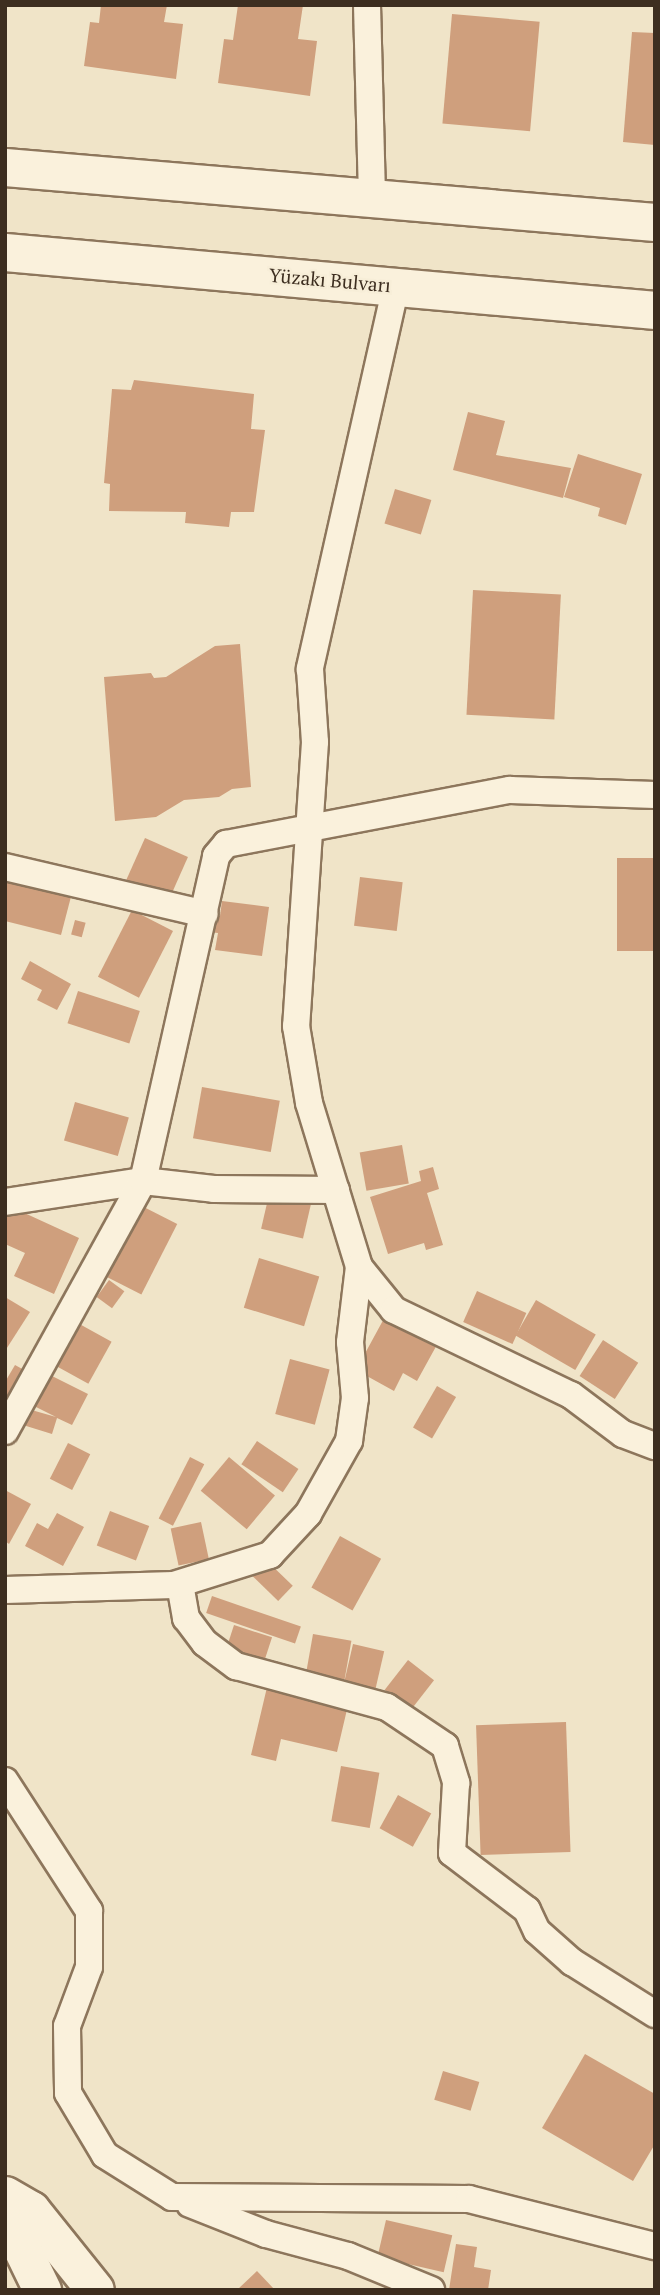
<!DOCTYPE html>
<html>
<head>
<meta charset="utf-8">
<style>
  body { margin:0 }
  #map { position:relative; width:660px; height:2295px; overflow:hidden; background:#f0e4c8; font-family:"PT Serif",serif }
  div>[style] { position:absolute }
  .building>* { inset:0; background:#cf9f7d; transform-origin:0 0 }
  .roads { filter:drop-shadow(2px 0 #8d765c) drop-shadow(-2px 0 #8d765c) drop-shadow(0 2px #8d765c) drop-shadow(0 -2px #8d765c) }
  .minor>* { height:26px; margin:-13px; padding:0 13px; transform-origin:13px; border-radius:13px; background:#faf1dc }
  .secondary>* { height:37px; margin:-18.5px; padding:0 18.5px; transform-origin:18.5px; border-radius:18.5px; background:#faf1dc }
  span { translate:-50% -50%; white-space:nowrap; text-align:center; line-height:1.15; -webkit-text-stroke:5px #f7eed8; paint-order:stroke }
  .street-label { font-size:19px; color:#3d2e20 }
  .frame { position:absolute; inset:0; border:7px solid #3d2e20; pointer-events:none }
</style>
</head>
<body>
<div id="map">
  <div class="building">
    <div style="clip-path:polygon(101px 5px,167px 5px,164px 22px,183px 24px,176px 79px,84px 66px,90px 22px,99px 23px)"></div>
    <div style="clip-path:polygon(238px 5px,303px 5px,298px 39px,317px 41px,310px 96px,218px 83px,224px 39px,233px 40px)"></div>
    <div style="left:452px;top:14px;width:88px;height:110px;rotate:5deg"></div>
    <div style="clip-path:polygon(632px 32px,655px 33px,655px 145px,623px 142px)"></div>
    <div style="clip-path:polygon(134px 380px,254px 394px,251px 429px,265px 430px,254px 512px,231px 512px,229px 527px,185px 523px,186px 512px,109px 511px,110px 484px,104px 483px,112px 389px,131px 390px)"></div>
    <div style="clip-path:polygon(468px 412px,505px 421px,496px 455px,571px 468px,563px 498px,453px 470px)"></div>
    <div style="clip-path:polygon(578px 454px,642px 474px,626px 525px,598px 516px,600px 508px,564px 497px)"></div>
    <div style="left:395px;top:489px;width:38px;height:36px;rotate:17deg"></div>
    <div style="left:473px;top:590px;width:88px;height:125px;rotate:3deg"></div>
    <div style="clip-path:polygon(240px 644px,251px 787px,232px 789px,219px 797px,184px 800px,156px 817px,115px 821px,104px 677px,151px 673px,154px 678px,166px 677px,215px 646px)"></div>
    <div style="left:145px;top:838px;width:47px;height:48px;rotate:24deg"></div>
    <div style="left:617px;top:858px;width:38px;height:93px"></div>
    <div style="clip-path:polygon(5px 871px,73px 889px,61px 935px,5px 921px)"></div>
    <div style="left:360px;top:877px;width:43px;height:49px;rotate:7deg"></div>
    <div style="clip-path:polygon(222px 901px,269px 907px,262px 956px,215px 950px,218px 933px,209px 932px,212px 915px,220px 916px)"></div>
    <div style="left:132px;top:910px;width:46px;height:75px;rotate:27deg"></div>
    <div style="left:75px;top:920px;width:11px;height:15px;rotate:15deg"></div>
    <div style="clip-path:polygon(30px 961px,71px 984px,57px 1010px,37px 1000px,42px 990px,21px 979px)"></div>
    <div style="left:78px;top:991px;width:65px;height:34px;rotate:18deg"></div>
    <div style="left:202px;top:1087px;width:79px;height:52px;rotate:10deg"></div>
    <div style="left:75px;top:1102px;width:56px;height:40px;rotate:16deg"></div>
    <div style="left:402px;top:1145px;width:39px;height:43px;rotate:80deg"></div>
    <div style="clip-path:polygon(433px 1167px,439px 1189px,427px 1193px,443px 1245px,426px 1250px,424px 1243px,388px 1254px,370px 1197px,421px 1181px,419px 1171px)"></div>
    <div style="left:271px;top:1186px;width:43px;height:44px;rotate:13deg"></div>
    <div style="left:130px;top:1200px;width:53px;height:79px;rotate:27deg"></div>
    <div style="clip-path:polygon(7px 1205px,79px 1238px,54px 1294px,14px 1276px,25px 1253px,5px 1244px)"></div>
    <div style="left:259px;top:1258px;width:63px;height:52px;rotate:17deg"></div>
    <div style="left:109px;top:1280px;width:19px;height:21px;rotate:36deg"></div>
    <div style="left:477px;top:1291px;width:54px;height:34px;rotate:24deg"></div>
    <div style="clip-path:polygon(5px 1297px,30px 1312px,5px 1351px)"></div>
    <div style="left:536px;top:1300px;width:69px;height:41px;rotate:30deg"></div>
    <div style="clip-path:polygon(387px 1313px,439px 1341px,417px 1381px,403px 1373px,394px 1391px,356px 1370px)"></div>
    <div style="left:74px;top:1321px;width:43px;height:48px;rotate:29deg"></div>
    <div style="left:603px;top:1340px;width:42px;height:43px;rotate:33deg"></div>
    <div style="left:290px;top:1359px;width:41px;height:57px;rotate:15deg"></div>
    <div style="clip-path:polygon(15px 1365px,35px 1376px,17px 1408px,5px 1402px,5px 1382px)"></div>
    <div style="clip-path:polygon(44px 1372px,88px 1394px,72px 1425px,57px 1418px,52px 1434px,23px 1425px,28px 1409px,56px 1417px,28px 1403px)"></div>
    <div style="left:437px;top:1386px;width:22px;height:48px;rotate:30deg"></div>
    <div style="left:257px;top:1441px;width:50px;height:28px;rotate:34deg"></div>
    <div style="left:68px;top:1443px;width:25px;height:40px;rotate:27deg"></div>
    <div style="left:190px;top:1457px;width:16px;height:69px;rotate:27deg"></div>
    <div style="left:229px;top:1457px;width:60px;height:44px;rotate:40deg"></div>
    <div style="clip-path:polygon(5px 1490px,31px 1504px,9px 1544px,5px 1541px)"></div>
    <div style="left:110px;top:1511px;width:42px;height:37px;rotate:21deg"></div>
    <div style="clip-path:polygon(57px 1513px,84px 1527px,63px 1566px,25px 1546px,37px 1523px,48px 1529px)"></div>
    <div style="left:201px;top:1522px;width:38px;height:31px;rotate:78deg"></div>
    <div style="left:340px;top:1536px;width:47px;height:59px;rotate:29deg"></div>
    <div style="left:264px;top:1558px;width:40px;height:21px;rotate:44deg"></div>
    <div style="left:212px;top:1596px;width:94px;height:18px;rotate:19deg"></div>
    <div style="left:234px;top:1625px;width:40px;height:26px;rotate:18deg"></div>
    <div style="left:313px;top:1634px;width:39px;height:46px;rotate:10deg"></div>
    <div style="left:353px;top:1644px;width:32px;height:41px;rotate:13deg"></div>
    <div style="left:408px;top:1660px;width:33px;height:38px;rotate:38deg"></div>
    <div style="clip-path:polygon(268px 1683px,349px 1701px,337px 1752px,281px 1739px,276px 1761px,251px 1755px)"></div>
    <div style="left:566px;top:1722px;width:130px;height:90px;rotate:88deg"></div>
    <div style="left:341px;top:1766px;width:39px;height:56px;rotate:10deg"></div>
    <div style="left:398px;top:1795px;width:38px;height:38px;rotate:29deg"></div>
    <div style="clip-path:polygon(585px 2054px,655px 2094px,655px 2144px,633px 2181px,542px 2128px)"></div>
    <div style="left:443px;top:2071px;width:38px;height:30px;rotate:17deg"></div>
    <div style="left:386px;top:2220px;width:68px;height:38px;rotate:13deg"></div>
    <div style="clip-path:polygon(456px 2244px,477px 2247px,474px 2267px,491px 2270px,488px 2290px,449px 2290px)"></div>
    <div style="clip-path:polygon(257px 2271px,275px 2290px,237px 2290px)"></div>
  </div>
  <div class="roads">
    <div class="minor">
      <div style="left:367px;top:5px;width:193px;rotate:88.5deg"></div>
      <div style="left:396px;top:286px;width:393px;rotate:102.7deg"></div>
      <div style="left:310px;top:669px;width:73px;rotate:86.1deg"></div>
      <div style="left:315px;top:742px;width:285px;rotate:93.8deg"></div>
      <div style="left:296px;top:1026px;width:78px;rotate:80.4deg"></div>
      <div style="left:309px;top:1103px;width:171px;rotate:73deg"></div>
      <div style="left:359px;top:1267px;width:55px;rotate:50.9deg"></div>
      <div style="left:394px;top:1310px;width:196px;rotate:25.7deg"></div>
      <div style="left:571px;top:1395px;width:65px;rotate:36.9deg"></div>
      <div style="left:623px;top:1434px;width:34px;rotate:21deg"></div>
      <div style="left:5px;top:867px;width:205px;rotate:13.2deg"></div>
      <div style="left:5px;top:1202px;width:140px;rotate:-8.7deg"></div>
      <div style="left:143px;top:1181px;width:71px;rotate:6.4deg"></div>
      <div style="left:214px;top:1189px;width:122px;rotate:0.5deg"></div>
      <div style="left:5px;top:1431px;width:286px;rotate:-61.1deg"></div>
      <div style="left:143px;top:1181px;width:333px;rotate:-77.3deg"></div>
      <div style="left:216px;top:856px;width:16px;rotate:-50deg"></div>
      <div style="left:226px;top:844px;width:289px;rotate:-10.8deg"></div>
      <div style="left:510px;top:790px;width:145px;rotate:2deg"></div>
      <div style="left:180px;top:1584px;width:35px;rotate:80deg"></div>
      <div style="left:186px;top:1618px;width:31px;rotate:53deg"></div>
      <div style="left:205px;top:1643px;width:39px;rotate:37deg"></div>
      <div style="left:236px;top:1666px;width:156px;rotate:15.2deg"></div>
      <div style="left:387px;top:1707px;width:70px;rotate:33.9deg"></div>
      <div style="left:445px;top:1746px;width:39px;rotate:73deg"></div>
      <div style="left:456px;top:1783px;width:70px;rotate:93.3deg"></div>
      <div style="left:452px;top:1853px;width:94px;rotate:37.2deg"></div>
      <div style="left:527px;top:1910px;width:23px;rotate:65deg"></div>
      <div style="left:537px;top:1931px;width:47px;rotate:41.5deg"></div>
      <div style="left:572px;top:1962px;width:98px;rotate:32.1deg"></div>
      <div style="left:5px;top:1590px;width:169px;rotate:-1.7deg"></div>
      <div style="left:174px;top:1585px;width:101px;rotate:-17.4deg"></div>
      <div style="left:270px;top:1555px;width:56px;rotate:-47.2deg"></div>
      <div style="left:308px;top:1514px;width:84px;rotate:-60.7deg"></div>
      <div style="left:349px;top:1441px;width:43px;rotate:-82.1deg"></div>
      <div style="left:355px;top:1398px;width:56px;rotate:-95.1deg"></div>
      <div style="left:350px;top:1342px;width:76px;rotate:-83.2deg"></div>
      <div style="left:5px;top:1781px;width:155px;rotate:57.1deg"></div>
      <div style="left:89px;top:1911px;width:56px;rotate:90deg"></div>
      <div style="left:89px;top:1967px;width:63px;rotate:110.4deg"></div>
      <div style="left:67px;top:2026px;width:67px;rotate:89.1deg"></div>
      <div style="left:68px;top:2093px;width:72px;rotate:59.2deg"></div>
      <div style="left:105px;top:2155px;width:79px;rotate:32.1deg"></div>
      <div style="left:172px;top:2197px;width:297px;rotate:0.4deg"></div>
      <div style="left:469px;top:2199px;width:192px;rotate:14.2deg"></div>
      <div style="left:190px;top:2204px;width:82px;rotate:21.5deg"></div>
      <div style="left:266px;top:2234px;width:85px;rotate:15deg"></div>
      <div style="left:348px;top:2256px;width:90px;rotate:22.3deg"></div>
    </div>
    <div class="secondary">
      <div style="left:5px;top:167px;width:652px;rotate:4.84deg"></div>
      <div style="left:5px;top:252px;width:653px;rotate:5.1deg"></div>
      <div style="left:5px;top:2195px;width:30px;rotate:30deg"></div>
      <div style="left:31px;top:2210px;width:102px;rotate:51.3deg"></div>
      <div style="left:5px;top:2214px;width:85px;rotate:64deg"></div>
    </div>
  </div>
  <div class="street-label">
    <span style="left:330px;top:280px;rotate:5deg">Yüzakı Bulvarı</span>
  </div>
  <div class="frame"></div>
</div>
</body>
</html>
